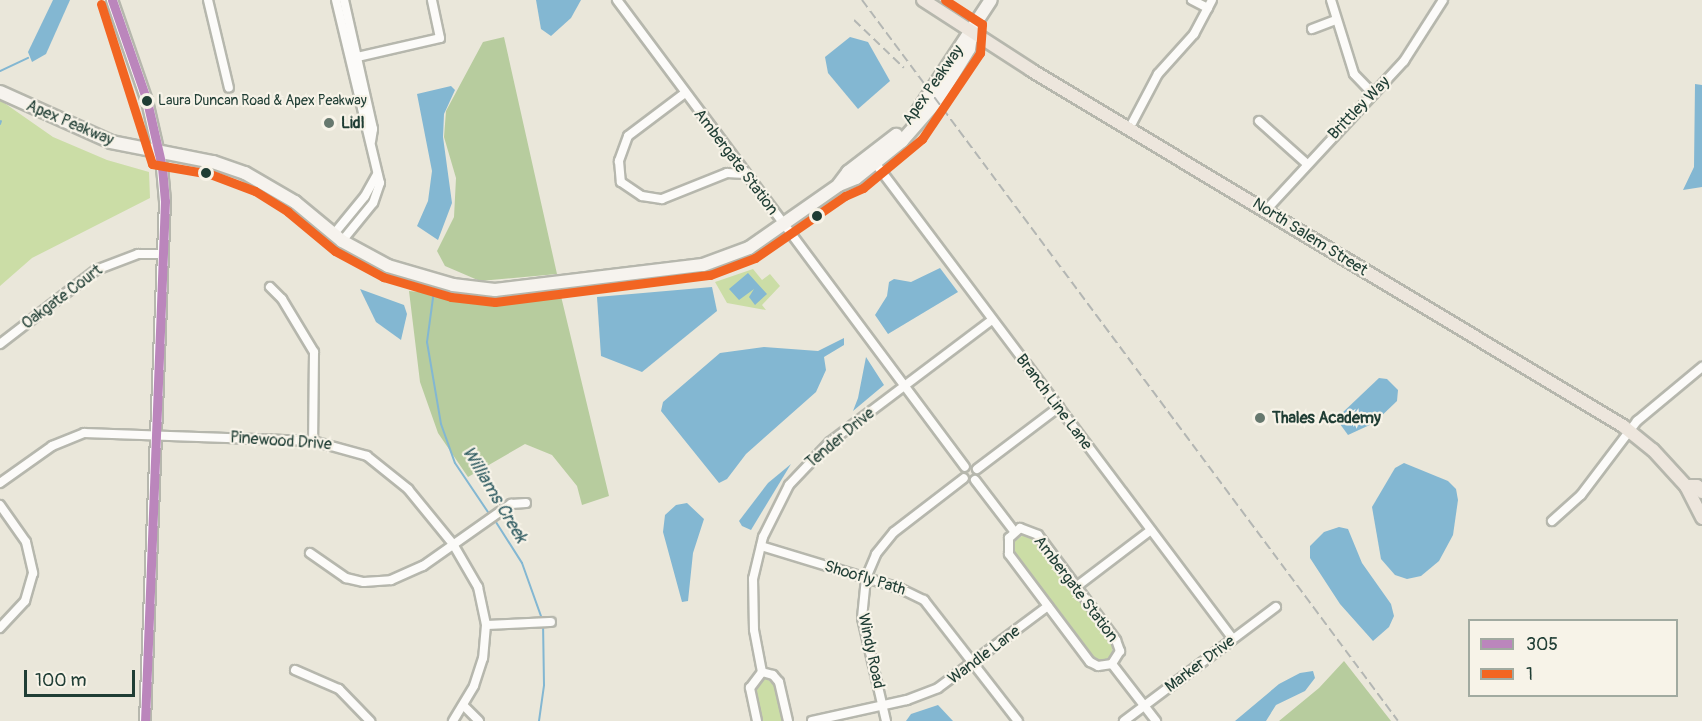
<!DOCTYPE html>
<html>
<head>
<meta charset="utf-8">
<style>
  body { margin:0 }
  #map { position:relative; width:1702px; height:721px; overflow:hidden; background:#eae7da; font-family:Pangolin,sans-serif }
  div>[style] { position:absolute }
  .green>* { inset:0; background:#cbdda6 }
  .forest>* { inset:0; background:#b7cc9e }
  .water>* { inset:0; background:#83b7d2 }
  .stream>* { height:2px; margin:-1px; padding:0 1px; transform-origin:1px; border-radius:1px; background:#83b7d2 }
  .roads { filter:drop-shadow(2px 0 #b6b7ad) drop-shadow(-2px 0 #b6b7ad) drop-shadow(0 2px #b6b7ad) drop-shadow(0 -2px #b6b7ad) }
  .minor>* { height:8px; margin:-4px; padding:0 4px; transform-origin:4px; border-radius:4px; background:#fcfbf9 }
  .tertiary>* { height:10px; margin:-5px; padding:0 5px; transform-origin:5px; border-radius:5px; background:#fcfbf9 }
  .secondary>* { height:12px; margin:-6px; padding:0 6px; transform-origin:6px; border-radius:6px; background:#f6f3ee }
  .primary>* { height:12px; margin:-6px; padding:0 6px; transform-origin:6px; border-radius:6px; background:#ede6dd }
  .rail>* { height:2px; margin-top:-1px; transform-origin:0; background:repeating-linear-gradient(90deg,#b3b6b3 0 9px,transparent 0 13.5px) }
  .bus-1>* { height:9px; margin:-4.5px; padding:0 4.5px; transform-origin:4.5px; border-radius:4.5px; background:#bb86bc }
  .bus-2>* { height:9px; margin:-4.5px; padding:0 4.5px; transform-origin:4.5px; border-radius:4.5px; background:#f26522 }
  .dots>* { width:16px; height:16px; translate:-50% -50%; box-sizing:border-box; border:3px solid #f7f3e8; border-radius:50% }
  span { translate:-50% -50%; white-space:nowrap; text-align:center; line-height:1.15; -webkit-text-stroke:4.5px #f7f3e8; paint-order:stroke }
  .bus-label { font-size:14px; color:#1f3d34 }
  .left { translate:0 -50%; text-align:left }
  .street-label { font-size:16px; color:#1f3d34 }
  .poi-label { font-size:16px; color:#1f3d34; font-weight:700 }
  .water-label { font-size:18px; color:#305c62; font-style:italic }
  .legend { position:absolute; left:1468px; top:619px; width:210px; height:78px; box-sizing:border-box; background:#f7f3e8; border:2px solid #a1aaa0; margin:0; padding:8px 10px; list-style:none; font-size:18px; color:#1f3d34 }
  .legend li { display:flex; align-items:center; gap:12px; height:30px }
  .legend b { width:30px; border:2px solid #a1aaa0 }
  .scale { position:absolute; left:24px; top:670px; width:111px; height:27px; box-sizing:border-box; border:3px solid #1f3d34; border-top:0; padding-left:8px; font-size:18px; line-height:21px; white-space:nowrap; color:#1f3d34; -webkit-text-stroke:4px #f7f3e8; paint-order:stroke }
</style>
</head>
<body>
<div id="map">
  <div class="green">
    <div style="clip-path:polygon(0 100px,53px 137px,107px 160px,149px 172px,150px 198px,32px 258px,0 286px)"></div>
    <div style="clip-path:polygon(753px 269px,762px 280px,770px 274px,780px 286px,762px 305px,766px 310px,727px 303px,715px 282px)"></div>
    <div style="clip-path:polygon(1026px 533px,1038px 543px,1111px 639px,1113px 654px,1105px 660px,1098px 661px,1089px 654px,1014px 555px,1011px 544px)"></div>
    <div style="clip-path:polygon(766px 678px,777px 688px,784px 721px,761px 721px,755px 686px)"></div>
  </div>
  <div class="forest">
    <div style="clip-path:polygon(504px 37px,557px 274px,480px 281px,445px 266px,437px 251px,454px 217px,456px 178px,444px 137px,446px 111px,483px 42px)"></div>
    <div style="clip-path:polygon(409px 291px,499px 300px,560px 292px,609px 496px,582px 505px,577px 486px,552px 455px,525px 444px,468px 477px,438px 433px,420px 382px)"></div>
    <div style="clip-path:polygon(1344px 661px,1391px 721px,1279px 721px,1319px 688px)"></div>
  </div>
  <div class="water">
    <div style="clip-path:polygon(53px 0,70px 0,46px 54px,32px 62px,28px 52px)"></div>
    <div style="clip-path:polygon(536px 0,581px 0,571px 18px,551px 36px,541px 29px)"></div>
    <div style="clip-path:polygon(850px 37px,868px 42px,890px 81px,858px 109px,828px 73px,825px 57px)"></div>
    <div style="clip-path:polygon(1695px 84px,1702px 85px,1702px 187px,1683px 190px,1694px 167px)"></div>
    <div style="clip-path:polygon(451px 86px,455px 90px,444px 114px,443px 137px,452px 203px,438px 240px,417px 226px,428px 201px,432px 171px,417px 94px)"></div>
    <div style="clip-path:polygon(940px 268px,958px 292px,888px 334px,875px 315px,887px 296px,889px 282px,894px 279px,911px 282px)"></div>
    <div style="clip-path:polygon(748px 273px,767px 294px,755px 305px,749px 297px,754px 289px,739px 300px,729px 289px)"></div>
    <div style="clip-path:polygon(712px 287px,717px 311px,642px 372px,601px 356px,597px 297px)"></div>
    <div style="clip-path:polygon(360px 289px,404px 305px,407px 314px,401px 340px,376px 322px)"></div>
    <div style="clip-path:polygon(844px 338px,844px 345px,824px 357px,826px 370px,816px 392px,746px 454px,727px 479px,719px 483px,661px 411px,663px 402px,720px 353px,764px 347px,818px 351px)"></div>
    <div style="clip-path:polygon(866px 357px,884px 385px,853px 411px,858px 398px)"></div>
    <div style="clip-path:polygon(1379px 378px,1387px 379px,1398px 390px,1397px 401px,1374px 423px,1348px 435px,1340px 424px,1340px 415px)"></div>
    <div style="clip-path:polygon(1404px 463px,1448px 481px,1456px 489px,1458px 500px,1453px 535px,1439px 561px,1421px 576px,1407px 579px,1395px 575px,1381px 559px,1372px 507px,1395px 468px)"></div>
    <div style="clip-path:polygon(791px 464px,751px 530px,742px 526px,739px 521px,768px 483px)"></div>
    <div style="clip-path:polygon(687px 503px,704px 519px,693px 553px,688px 601px,682px 602px,663px 532px,665px 515px,676px 505px)"></div>
    <div style="clip-path:polygon(1339px 527px,1348px 529px,1362px 563px,1391px 604px,1394px 616px,1389px 627px,1373px 641px,1340px 604px,1310px 558px,1310px 546px,1324px 532px)"></div>
    <div style="clip-path:polygon(1313px 671px,1315px 678px,1305px 691px,1276px 705px,1266px 721px,1235px 721px,1279px 684px,1300px 673px)"></div>
    <div style="clip-path:polygon(938px 705px,953px 721px,906px 721px,911px 714px)"></div>
  </div>
  <div class="stream">
    <div style="left:0;top:71px;width:31px;rotate:-25deg"></div>
    <div style="left:0;top:124px;width:3px;rotate:-72deg"></div>
    <div style="left:435px;top:283px;width:60px;rotate:97.7deg"></div>
    <div style="left:427px;top:342px;width:83px;rotate:80.3deg"></div>
    <div style="left:441px;top:424px;width:41px;rotate:70.3deg"></div>
    <div style="left:455px;top:463px;width:63px;rotate:56.1deg"></div>
    <div style="left:494px;top:519px;width:52px;rotate:57.5deg"></div>
    <div style="left:522px;top:563px;width:59px;rotate:70.3deg"></div>
    <div style="left:539px;top:721px;width:36px;rotate:-82deg"></div>
    <div style="left:544px;top:685px;width:61px;rotate:-90.9deg"></div>
  </div>
  <div class="roads">
    <div class="minor">
      <div style="left:208px;top:0;width:90px;rotate:76.6deg"></div>
      <div style="left:336px;top:0;width:188px;rotate:76.5deg"></div>
      <div style="left:380px;top:183px;width:21px;rotate:109deg"></div>
      <div style="left:373px;top:203px;width:49px;rotate:129.2deg"></div>
      <div style="left:344px;top:0;width:132px;rotate:77.3deg"></div>
      <div style="left:373px;top:129px;width:12px;rotate:99deg"></div>
      <div style="left:617px;top:0;width:582px;rotate:53.31deg"></div>
      <div style="left:1192px;top:0;width:18px;rotate:27deg"></div>
      <div style="left:1331px;top:0;width:77px;rotate:72.7deg"></div>
      <div style="left:1354px;top:74px;width:28px;rotate:46deg"></div>
      <div style="left:1312px;top:29px;width:26px;rotate:-21deg"></div>
      <div style="left:353px;top:58px;width:89px;rotate:-12.9deg"></div>
      <div style="left:440px;top:38px;width:39px;rotate:-102deg"></div>
      <div style="left:685px;top:93px;width:71px;rotate:143deg"></div>
      <div style="left:628px;top:136px;width:27px;rotate:110deg"></div>
      <div style="left:619px;top:161px;width:21px;rotate:85deg"></div>
      <div style="left:621px;top:182px;width:25px;rotate:34deg"></div>
      <div style="left:642px;top:196px;width:20px;rotate:9deg"></div>
      <div style="left:662px;top:199px;width:70px;rotate:-21.8deg"></div>
      <div style="left:727px;top:173px;width:18px;rotate:3deg"></div>
      <div style="left:1259px;top:121px;width:63px;rotate:41.8deg"></div>
      <div style="left:1129px;top:129px;width:62px;rotate:-62.2deg"></div>
      <div style="left:1158px;top:74px;width:54px;rotate:-48deg"></div>
      <div style="left:1194px;top:34px;width:38px;rotate:-62deg"></div>
      <div style="left:876px;top:164px;width:594px;rotate:53.07deg"></div>
      <div style="left:1267px;top:209px;width:202px;rotate:-47.2deg"></div>
      <div style="left:1404px;top:61px;width:72px;rotate:-57.4deg"></div>
      <div style="left:333px;top:235px;width:50px;rotate:-50.6deg"></div>
      <div style="left:365px;top:196px;width:25px;rotate:-61deg"></div>
      <div style="left:270px;top:287px;width:17px;rotate:45deg"></div>
      <div style="left:282px;top:299px;width:62px;rotate:58.9deg"></div>
      <div style="left:314px;top:352px;width:89px;rotate:90.6deg"></div>
      <div style="left:0;top:344px;width:121px;rotate:-37.6deg"></div>
      <div style="left:96px;top:270px;width:45px;rotate:-20.9deg"></div>
      <div style="left:138px;top:254px;width:26px"></div>
      <div style="left:977px;top:469px;width:103px;rotate:-37.1deg"></div>
      <div style="left:975px;top:480px;width:64px;rotate:52.6deg"></div>
      <div style="left:0;top:483px;width:64px;rotate:-35.4deg"></div>
      <div style="left:52px;top:446px;width:35px;rotate:-22deg"></div>
      <div style="left:84px;top:433px;width:229px;rotate:2deg"></div>
      <div style="left:313px;top:441px;width:56px;rotate:15.5deg"></div>
      <div style="left:367px;top:456px;width:53px;rotate:38.8deg"></div>
      <div style="left:408px;top:489px;width:71px;rotate:50.7deg"></div>
      <div style="left:453px;top:544px;width:50px;rotate:59.8deg"></div>
      <div style="left:478px;top:587px;width:39px;rotate:78deg"></div>
      <div style="left:486px;top:625px;width:33px;rotate:95deg"></div>
      <div style="left:483px;top:658px;width:29px;rotate:108deg"></div>
      <div style="left:474px;top:686px;width:41px;rotate:121deg"></div>
      <div style="left:0;top:505px;width:45px;rotate:54.9deg"></div>
      <div style="left:26px;top:542px;width:32px;rotate:77deg"></div>
      <div style="left:33px;top:573px;width:29px;rotate:106deg"></div>
      <div style="left:25px;top:601px;width:37px;rotate:133deg"></div>
      <div style="left:1552px;top:521px;width:39px;rotate:-42deg"></div>
      <div style="left:1581px;top:495px;width:93px;rotate:-52.9deg"></div>
      <div style="left:1637px;top:421px;width:85px;rotate:-39.7deg"></div>
      <div style="left:1020px;top:528px;width:19px;rotate:21deg"></div>
      <div style="left:1038px;top:535px;width:131px;rotate:53.4deg"></div>
      <div style="left:1116px;top:640px;width:12px;rotate:70deg"></div>
      <div style="left:1120px;top:651px;width:15px;rotate:122deg"></div>
      <div style="left:1112px;top:664px;width:14px;rotate:172deg"></div>
      <div style="left:1098px;top:666px;width:9px;rotate:-153deg"></div>
      <div style="left:1090px;top:662px;width:135px;rotate:-126.9deg"></div>
      <div style="left:1009px;top:554px;width:16px;rotate:-90deg"></div>
      <div style="left:1009px;top:538px;width:15px;rotate:-42deg"></div>
      <div style="left:761px;top:546px;width:144px;rotate:16.9deg"></div>
      <div style="left:899px;top:588px;width:28px;rotate:26deg"></div>
      <div style="left:924px;top:600px;width:153px;rotate:52.2deg"></div>
      <div style="left:310px;top:553px;width:44px;rotate:34.8deg"></div>
      <div style="left:346px;top:578px;width:18px;rotate:13deg"></div>
      <div style="left:364px;top:582px;width:27px;rotate:-4deg"></div>
      <div style="left:391px;top:580px;width:35px;rotate:-24deg"></div>
      <div style="left:423px;top:566px;width:108px;rotate:-35.2deg"></div>
      <div style="left:511px;top:504px;width:15px;rotate:-4deg"></div>
      <div style="left:1076px;top:587px;width:94px;rotate:-37.2deg"></div>
      <div style="left:486px;top:625px;width:65px;rotate:-2.6deg"></div>
      <div style="left:1112px;top:664px;width:72px;rotate:52.3deg"></div>
      <div style="left:295px;top:670px;width:48px;rotate:23.4deg"></div>
      <div style="left:339px;top:689px;width:45px;rotate:45.9deg"></div>
      <div style="left:762px;top:672px;width:43px;rotate:-100.8deg"></div>
      <div style="left:754px;top:630px;width:51px;rotate:-91.1deg"></div>
      <div style="left:753px;top:579px;width:43px;rotate:-76.6deg"></div>
      <div style="left:763px;top:537px;width:58px;rotate:-63.4deg"></div>
      <div style="left:789px;top:485px;width:59px;rotate:-46.4deg"></div>
      <div style="left:830px;top:442px;width:203px;rotate:-37deg"></div>
      <div style="left:464px;top:706px;width:21px;rotate:45deg"></div>
      <div style="left:757px;top:721px;width:34px;rotate:-102deg"></div>
      <div style="left:750px;top:688px;width:20px;rotate:-53deg"></div>
      <div style="left:762px;top:672px;width:11px;rotate:15deg"></div>
      <div style="left:773px;top:675px;width:9px;rotate:49deg"></div>
      <div style="left:779px;top:682px;width:40px;rotate:77deg"></div>
      <div style="left:812px;top:721px;width:97px;rotate:-12.5deg"></div>
      <div style="left:907px;top:700px;width:33px;rotate:-21deg"></div>
      <div style="left:938px;top:688px;width:137px;rotate:-36.7deg"></div>
      <div style="left:886px;top:721px;width:106px;rotate:-103.1deg"></div>
      <div style="left:862px;top:618px;width:40px;rotate:-84.3deg"></div>
      <div style="left:866px;top:578px;width:26px;rotate:-67deg"></div>
      <div style="left:876px;top:554px;width:28px;rotate:-51deg"></div>
      <div style="left:894px;top:532px;width:88px;rotate:-37.6deg"></div>
      <div style="left:1124px;top:721px;width:190px;rotate:-36.9deg"></div>
    </div>
    <div class="tertiary">
      <div style="left:112px;top:0;width:107px;rotate:70.9deg"></div>
      <div style="left:147px;top:101px;width:68px;rotate:77.2deg"></div>
      <div style="left:162px;top:167px;width:34px;rotate:85deg"></div>
      <div style="left:165px;top:201px;width:520px;rotate:92.2deg"></div>
    </div>
    <div class="secondary">
      <div style="left:0;top:92px;width:122px;rotate:24.2deg"></div>
      <div style="left:111px;top:142px;width:104px;rotate:11.1deg"></div>
      <div style="left:213px;top:162px;width:34px;rotate:19deg"></div>
      <div style="left:245px;top:173px;width:58px;rotate:30.1deg"></div>
      <div style="left:295px;top:202px;width:61px;rotate:39.7deg"></div>
      <div style="left:342px;top:241px;width:52px;rotate:28.5deg"></div>
      <div style="left:388px;top:266px;width:68px;rotate:16.3deg"></div>
      <div style="left:453px;top:285px;width:42px;rotate:6.8deg"></div>
      <div style="left:495px;top:290px;width:209px;rotate:-6.9deg"></div>
      <div style="left:703px;top:265px;width:49px;rotate:-20.3deg"></div>
      <div style="left:749px;top:248px;width:110px;rotate:-35deg"></div>
      <div style="left:839px;top:185px;width:18px;rotate:-22deg"></div>
      <div style="left:856px;top:178px;width:59px;rotate:-38.8deg"></div>
      <div style="left:902px;top:141px;width:53px;rotate:-48.8deg"></div>
      <div style="left:937px;top:101px;width:61px;rotate:-58.4deg"></div>
      <div style="left:969px;top:49px;width:18px;rotate:-81deg"></div>
      <div style="left:916px;top:114px;width:136px;rotate:-56.7deg"></div>
      <div style="left:839px;top:184px;width:15px;rotate:-53deg"></div>
      <div style="left:848px;top:172px;width:61px;rotate:-37.6deg"></div>
    </div>
    <div class="primary">
      <div style="left:923px;top:0;width:129px;rotate:32.9deg"></div>
      <div style="left:1031px;top:70px;width:691px;rotate:31.02deg"></div>
      <div style="left:1623px;top:426px;width:38px;rotate:39deg"></div>
      <div style="left:1653px;top:450px;width:49px;rotate:47.5deg"></div>
      <div style="left:1686px;top:486px;width:36px;rotate:63deg"></div>
      <div style="left:1686px;top:486px;width:11px"></div>
      <div style="left:1697px;top:486px;width:8px;rotate:50deg"></div>
    </div>
  </div>
  <div class="rail">
    <div style="left:862px;top:0;width:898px;rotate:53.37deg"></div>
    <div style="left:854px;top:20px;width:69px;rotate:43.8deg"></div>
  </div>
  <div class="bus-1">
    <div style="left:112px;top:0;width:107px;rotate:70.9deg"></div>
    <div style="left:147px;top:101px;width:68px;rotate:77.2deg"></div>
    <div style="left:162px;top:167px;width:34px;rotate:85deg"></div>
    <div style="left:165px;top:201px;width:520px;rotate:92.2deg"></div>
  </div>
  <div class="bus-2">
    <div style="left:101px;top:4px;width:168px;rotate:72.3deg"></div>
    <div style="left:152px;top:164px;width:59px;rotate:9.8deg"></div>
    <div style="left:210px;top:174px;width:48px;rotate:20.7deg"></div>
    <div style="left:255px;top:191px;width:39px;rotate:32deg"></div>
    <div style="left:288px;top:212px;width:61px;rotate:39.7deg"></div>
    <div style="left:335px;top:251px;width:55px;rotate:28.4deg"></div>
    <div style="left:383px;top:277px;width:71px;rotate:16.4deg"></div>
    <div style="left:451px;top:297px;width:44px;rotate:6.5deg"></div>
    <div style="left:495px;top:302px;width:217px;rotate:-7.2deg"></div>
    <div style="left:710px;top:275px;width:48px;rotate:-20.7deg"></div>
    <div style="left:755px;top:258px;width:109px;rotate:-34.6deg"></div>
    <div style="left:845px;top:196px;width:20px;rotate:-24deg"></div>
    <div style="left:863px;top:188px;width:77px;rotate:-39.7deg"></div>
    <div style="left:922px;top:139px;width:104px;rotate:-56deg"></div>
    <div style="left:980px;top:53px;width:29px;rotate:-86deg"></div>
    <div style="left:982px;top:24px;width:44px;rotate:-147deg"></div>
  </div>
  <div class="dots">
    <div style="left:147px;top:101px;background:#1f3d34"></div>
    <div style="left:329px;top:123px;background:#66786e"></div>
    <div style="left:206px;top:173px;background:#1f3d34"></div>
    <div style="left:817px;top:216px;background:#1f3d34"></div>
    <div style="left:1260px;top:418px;background:#66786e"></div>
  </div>
  <div class="bus-label">
    <span class="left" style="left:158px;top:101px">Laura Duncan Road &amp; Apex Peakway</span>
  </div>
  <div class="street-label">
    <span style="left:933px;top:85px;rotate:-55deg">Apex Peakway</span>
    <span style="left:1359px;top:108px;rotate:-46deg">Brittley Way</span>
    <span style="left:70px;top:123px;rotate:23deg">Apex Peakway</span>
    <span style="left:736px;top:162px;rotate:53deg">Ambergate Station</span>
    <span style="left:1310px;top:237px;rotate:32deg">North Salem Street</span>
    <span style="left:62px;top:297px;rotate:-37deg">Oakgate Court</span>
    <span style="left:1054px;top:402px;rotate:53deg">Branch Line Lane</span>
    <span style="left:840px;top:438px;rotate:-40deg">Tender Drive</span>
    <span style="left:281px;top:441px;rotate:4deg">Pinewood Drive</span>
    <span style="left:865px;top:578px;rotate:17deg">Shoofly Path</span>
    <span style="left:1076px;top:589px;rotate:53deg">Ambergate Station</span>
    <span style="left:871px;top:651px;rotate:78deg">Windy Road</span>
    <span style="left:984px;top:655px;rotate:-37deg">Wandle Lane</span>
    <span style="left:1200px;top:664px;rotate:-37deg">Marker Drive</span>
  </div>
  <div class="poi-label">
    <span class="left" style="left:341px;top:123px">Lidl</span>
    <span class="left" style="left:1272px;top:418px">Thales Academy</span>
  </div>
  <div class="water-label">
    <span style="left:494px;top:495px;rotate:59deg">Williams Creek</span>
  </div>
  <ul class="legend">
  <li><b style="height:8px;background:#bb86bc"></b>305</li>
  <li><b style="height:8px;background:#f26522"></b>1</li>
  </ul>
  <div class="scale">100 m</div>
</div>
</body>
</html>
